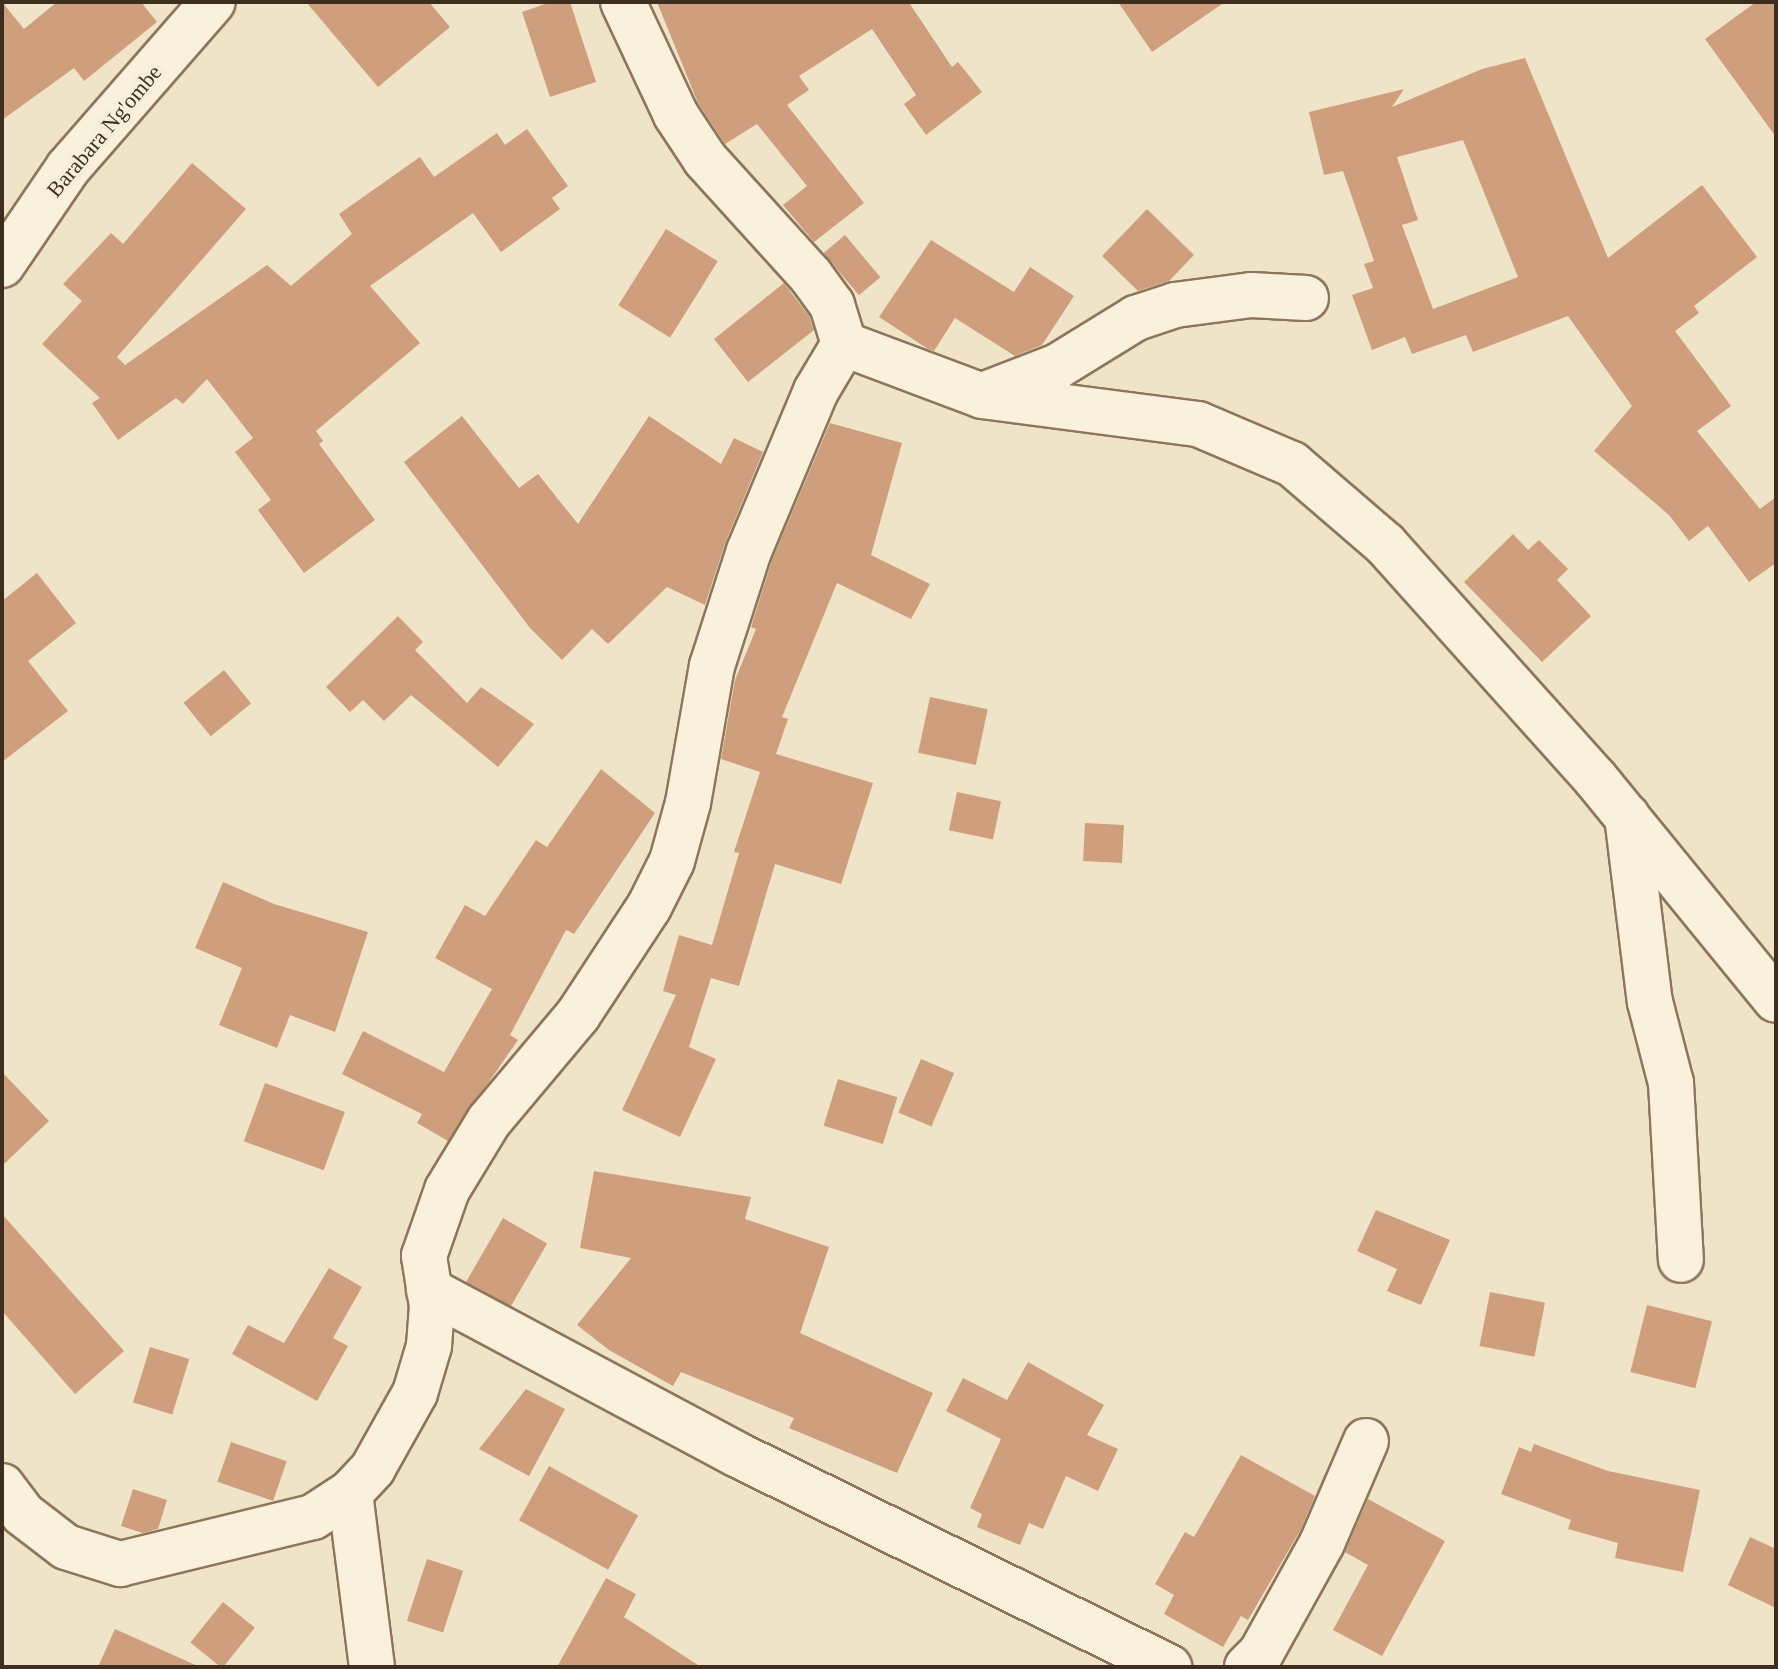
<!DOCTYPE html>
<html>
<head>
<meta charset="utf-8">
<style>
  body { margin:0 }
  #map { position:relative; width:1778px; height:1669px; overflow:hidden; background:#f0e4c8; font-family:"Times New Roman",serif }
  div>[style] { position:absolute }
  .building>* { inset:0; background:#cf9f7d; transform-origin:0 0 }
  .roads { filter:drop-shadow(2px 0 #8d765c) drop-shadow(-2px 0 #8d765c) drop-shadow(0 2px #8d765c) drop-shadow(0 -2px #8d765c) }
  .minor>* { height:44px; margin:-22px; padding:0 22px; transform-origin:22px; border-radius:22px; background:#faf1dc }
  span { translate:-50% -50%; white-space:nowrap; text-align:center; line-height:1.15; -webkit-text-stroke:8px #f7eed8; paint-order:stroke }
  .street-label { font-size:22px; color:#3d2e20 }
  .frame { position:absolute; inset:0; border:4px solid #3d2e20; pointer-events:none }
</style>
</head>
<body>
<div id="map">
  <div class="building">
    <div style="clip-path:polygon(2px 2px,24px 29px,57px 2px,141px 2px,157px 22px,84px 81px,74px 68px,2px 120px)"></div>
    <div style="clip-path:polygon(306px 2px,429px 2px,450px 27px,378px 87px)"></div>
    <div style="clip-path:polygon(551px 2px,570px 2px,596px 82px,550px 97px,522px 12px)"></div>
    <div style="clip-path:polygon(657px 2px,914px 2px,910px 4px,952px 67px,958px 62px,982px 92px,926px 135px,904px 104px,916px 95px,872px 29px,799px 76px,809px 90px,787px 105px,864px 203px,814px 242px,783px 205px,807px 186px,757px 124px,725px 144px,698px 103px)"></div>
    <div style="clip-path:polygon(1118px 2px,1225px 2px,1152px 52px)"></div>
    <div style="clip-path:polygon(1756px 2px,1776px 2px,1776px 137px,1705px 39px)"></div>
    <div style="clip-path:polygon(evenodd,1525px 58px,1608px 258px,1702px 185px,1757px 257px,1694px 306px,1699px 313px,1675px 331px,1731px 406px,1697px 431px,1760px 509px,1776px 497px,1776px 563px,1749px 582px,1708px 526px,1689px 541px,1669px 515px,1594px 451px,1632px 406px,1568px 316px,1473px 352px,1466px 335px,1412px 354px,1405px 337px,1372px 350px,1352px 295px,1373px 288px,1364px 264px,1374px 261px,1343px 171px,1324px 175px,1309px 112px,1404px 89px,1392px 107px,1482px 69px,1525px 58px,1463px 140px,1518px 277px,1433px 309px,1402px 225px,1418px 220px,1397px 157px,1463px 140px)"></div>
    <div style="clip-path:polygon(527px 129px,568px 186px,552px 198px,560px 209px,501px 252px,473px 213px,370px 286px,420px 343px,316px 431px,323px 441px,319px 444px,375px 520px,304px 573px,258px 510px,271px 500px,235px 452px,253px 438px,207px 379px,183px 404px,176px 398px,118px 440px,92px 403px,100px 398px,42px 344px,82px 301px,63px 284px,111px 233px,123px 244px,192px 163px,246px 209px,117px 357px,125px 365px,267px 265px,291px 286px,352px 234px,339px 214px,420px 157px,434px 177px,497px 133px,505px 145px)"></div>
    <div style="clip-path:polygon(1147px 209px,1194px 255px,1169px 281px,1138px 291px,1102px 256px)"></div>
    <div style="left:666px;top:229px;width:61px;height:90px;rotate:32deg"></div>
    <div style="left:845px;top:235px;width:55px;height:28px;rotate:50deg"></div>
    <div style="clip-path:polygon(931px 240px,1014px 292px,1030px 267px,1074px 296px,1042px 345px,1015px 356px,955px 318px,934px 351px,928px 349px,879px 317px)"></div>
    <div style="clip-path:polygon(784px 283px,809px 316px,814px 330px,748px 382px,714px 339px)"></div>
    <div style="clip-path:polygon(462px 416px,519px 488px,538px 474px,578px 524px,649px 416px,721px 464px,734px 438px,763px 452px,726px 541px,705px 605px,667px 587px,608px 644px,592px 629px,562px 660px,530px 628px,404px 462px)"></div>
    <div style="clip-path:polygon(830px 423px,902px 443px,871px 555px,930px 584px,911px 619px,837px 583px,782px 717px,788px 719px,776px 754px,873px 783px,841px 884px,775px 864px,739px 986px,711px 978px,689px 1047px,716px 1059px,680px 1137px,622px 1110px,676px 995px,663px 991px,679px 935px,712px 945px,739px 853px,734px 852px,760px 772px,721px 759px,735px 680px,756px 629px,751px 627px,772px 560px)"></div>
    <div style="clip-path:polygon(1513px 534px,1528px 550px,1539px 540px,1568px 569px,1557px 580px,1591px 616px,1542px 662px,1464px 582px)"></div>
    <div style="clip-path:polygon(37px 573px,76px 623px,28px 661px,68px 711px,2px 762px,2px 601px)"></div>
    <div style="clip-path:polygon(398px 616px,423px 642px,415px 650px,467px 703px,481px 687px,534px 724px,498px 767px,411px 695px,384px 721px,363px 700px,350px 712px,326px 687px)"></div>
    <div style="left:224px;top:670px;width:43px;height:52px;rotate:51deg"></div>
    <div style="left:930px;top:697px;width:59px;height:57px;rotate:12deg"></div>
    <div style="clip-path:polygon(601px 769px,655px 813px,574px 934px,566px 930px,510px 1035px,518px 1040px,448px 1141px,417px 1123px,422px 1114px,342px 1074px,363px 1031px,444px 1072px,492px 989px,435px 958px,465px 905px,485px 916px,536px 840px,547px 847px)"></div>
    <div style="left:957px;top:792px;width:45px;height:39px;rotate:12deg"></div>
    <div style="left:1085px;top:823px;width:39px;height:38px;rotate:3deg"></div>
    <div style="clip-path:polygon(223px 882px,274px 904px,368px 932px,335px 1032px,290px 1015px,277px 1048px,219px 1025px,242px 968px,195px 948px)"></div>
    <div style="left:921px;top:1059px;width:36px;height:58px;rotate:23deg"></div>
    <div style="clip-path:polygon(2px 1072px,49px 1121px,2px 1166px)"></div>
    <div style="left:838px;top:1079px;width:62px;height:49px;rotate:17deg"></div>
    <div style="left:265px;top:1083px;width:85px;height:62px;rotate:20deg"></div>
    <div style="clip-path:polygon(594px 1171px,751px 1197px,745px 1219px,829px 1247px,800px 1333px,933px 1393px,897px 1473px,789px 1428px,794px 1418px,681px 1372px,673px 1386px,609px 1350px,577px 1325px,631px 1258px,580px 1248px)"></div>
    <div style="clip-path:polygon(1376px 1210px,1450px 1240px,1421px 1305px,1387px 1291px,1397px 1269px,1357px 1251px)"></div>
    <div style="clip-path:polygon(2px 1214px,124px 1351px,75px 1394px,2px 1311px)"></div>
    <div style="left:503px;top:1218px;width:51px;height:74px;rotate:30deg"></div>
    <div style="clip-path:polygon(329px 1268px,362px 1287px,333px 1338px,348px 1346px,317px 1401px,232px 1354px,248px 1325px,284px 1343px)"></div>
    <div style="left:1490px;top:1292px;width:56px;height:55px;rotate:11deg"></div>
    <div style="left:1647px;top:1305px;width:67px;height:69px;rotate:14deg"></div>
    <div style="left:150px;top:1347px;width:41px;height:58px;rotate:17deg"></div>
    <div style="clip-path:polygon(1028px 1362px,1104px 1405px,1087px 1435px,1118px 1449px,1098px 1491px,1066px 1476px,1043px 1529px,1029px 1523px,1020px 1545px,977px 1527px,982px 1514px,970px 1508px,1001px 1439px,946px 1411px,963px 1378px,1007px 1400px)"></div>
    <div style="clip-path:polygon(526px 1389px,565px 1409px,529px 1476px,479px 1449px)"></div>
    <div style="left:231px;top:1442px;width:59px;height:42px;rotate:19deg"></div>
    <div style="clip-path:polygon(1534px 1444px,1608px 1471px,1700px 1490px,1683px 1572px,1615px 1558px,1618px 1543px,1568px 1529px,1571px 1520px,1501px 1494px,1519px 1447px,1531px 1452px)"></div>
    <div style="clip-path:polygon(1241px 1455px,1315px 1496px,1301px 1529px,1248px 1620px,1241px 1616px,1223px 1647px,1164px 1614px,1174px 1595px,1155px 1584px,1185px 1532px,1194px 1537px)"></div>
    <div style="left:549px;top:1466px;width:102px;height:62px;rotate:29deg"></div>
    <div style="clip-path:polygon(133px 1489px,167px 1500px,158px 1529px,143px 1533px,121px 1526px)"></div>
    <div style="clip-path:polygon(1368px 1499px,1445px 1541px,1382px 1656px,1333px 1630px,1368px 1565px,1345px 1552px)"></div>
    <div style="clip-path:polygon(1750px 1537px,1776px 1549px,1776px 1608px,1728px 1585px)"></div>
    <div style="left:427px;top:1559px;width:38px;height:65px;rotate:18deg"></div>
    <div style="clip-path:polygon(606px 1578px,636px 1594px,624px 1617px,701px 1667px,557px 1667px)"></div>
    <div style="left:223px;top:1602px;width:41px;height:52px;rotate:39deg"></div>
    <div style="clip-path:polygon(115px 1629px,200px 1667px,98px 1667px)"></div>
  </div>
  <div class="roads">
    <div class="minor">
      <div style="left:2px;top:265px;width:117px;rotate:-55.8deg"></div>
      <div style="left:68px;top:168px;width:220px;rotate:-48.9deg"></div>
      <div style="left:844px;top:344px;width:147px;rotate:20.6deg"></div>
      <div style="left:982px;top:396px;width:218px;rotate:7.4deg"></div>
      <div style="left:1198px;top:424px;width:102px;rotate:23.1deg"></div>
      <div style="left:1292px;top:464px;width:123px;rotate:40.7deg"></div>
      <div style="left:1385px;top:544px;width:314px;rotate:48.1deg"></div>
      <div style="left:1595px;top:778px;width:286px;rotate:50.8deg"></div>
      <div style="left:988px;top:393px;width:75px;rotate:-21.1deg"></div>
      <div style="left:1058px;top:366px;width:92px;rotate:-31.6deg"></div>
      <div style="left:1136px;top:318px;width:41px;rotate:-18.4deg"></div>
      <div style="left:1175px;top:305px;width:77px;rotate:-7.5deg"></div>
      <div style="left:1251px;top:295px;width:55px;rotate:3.1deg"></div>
      <div style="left:1627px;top:816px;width:187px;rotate:83deg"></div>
      <div style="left:1650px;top:1002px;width:84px;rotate:75.5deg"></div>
      <div style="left:1671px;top:1083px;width:177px;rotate:86.8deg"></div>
      <div style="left:429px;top:1290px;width:348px;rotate:28.1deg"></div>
      <div style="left:736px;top:1454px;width:483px;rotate:26.2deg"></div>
      <div style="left:2px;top:1486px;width:35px;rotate:53deg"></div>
      <div style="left:23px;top:1514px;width:54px;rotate:37.5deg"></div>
      <div style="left:66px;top:1547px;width:57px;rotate:17.5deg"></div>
      <div style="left:120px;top:1564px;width:199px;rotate:-13.7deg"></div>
      <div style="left:313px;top:1517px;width:44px;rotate:-33deg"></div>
      <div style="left:350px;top:1493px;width:34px;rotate:-47deg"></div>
      <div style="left:373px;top:1468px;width:86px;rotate:-60.8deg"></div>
      <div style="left:415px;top:1393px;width:49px;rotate:-73.4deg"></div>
      <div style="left:429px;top:1346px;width:40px;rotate:-85.7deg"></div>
      <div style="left:432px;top:1306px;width:51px;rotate:-99.1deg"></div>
      <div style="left:424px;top:1256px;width:70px;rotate:-70.8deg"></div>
      <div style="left:447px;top:1190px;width:81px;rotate:-58.7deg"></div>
      <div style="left:489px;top:1121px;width:138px;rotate:-50deg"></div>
      <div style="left:578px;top:1015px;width:129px;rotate:-56.7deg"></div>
      <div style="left:649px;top:907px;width:51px;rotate:-63.4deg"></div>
      <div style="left:672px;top:861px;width:60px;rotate:-74.6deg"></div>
      <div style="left:688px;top:803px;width:139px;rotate:-80.1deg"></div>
      <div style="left:712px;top:666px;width:121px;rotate:-72.2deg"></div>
      <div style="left:749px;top:551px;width:173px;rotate:-67.3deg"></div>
      <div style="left:816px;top:391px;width:55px;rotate:-59.2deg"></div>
      <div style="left:844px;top:344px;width:41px;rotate:-107.1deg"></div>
      <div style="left:832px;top:305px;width:36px;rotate:-126deg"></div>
      <div style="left:811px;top:276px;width:158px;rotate:-132.2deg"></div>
      <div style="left:705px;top:159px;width:53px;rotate:-123.4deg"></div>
      <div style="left:676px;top:115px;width:125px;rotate:-115.1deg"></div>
      <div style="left:350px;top:1493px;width:175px;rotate:82.8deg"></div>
      <div style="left:1247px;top:1667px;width:20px;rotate:-45deg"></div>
      <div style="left:1261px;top:1653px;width:126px;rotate:-61deg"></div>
      <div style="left:1322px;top:1543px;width:111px;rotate:-66.7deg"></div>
    </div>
  </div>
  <div class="street-label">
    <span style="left:104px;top:131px;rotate:-50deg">Barabara Ng'ombe</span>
  </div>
  <div class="frame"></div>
</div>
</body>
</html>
